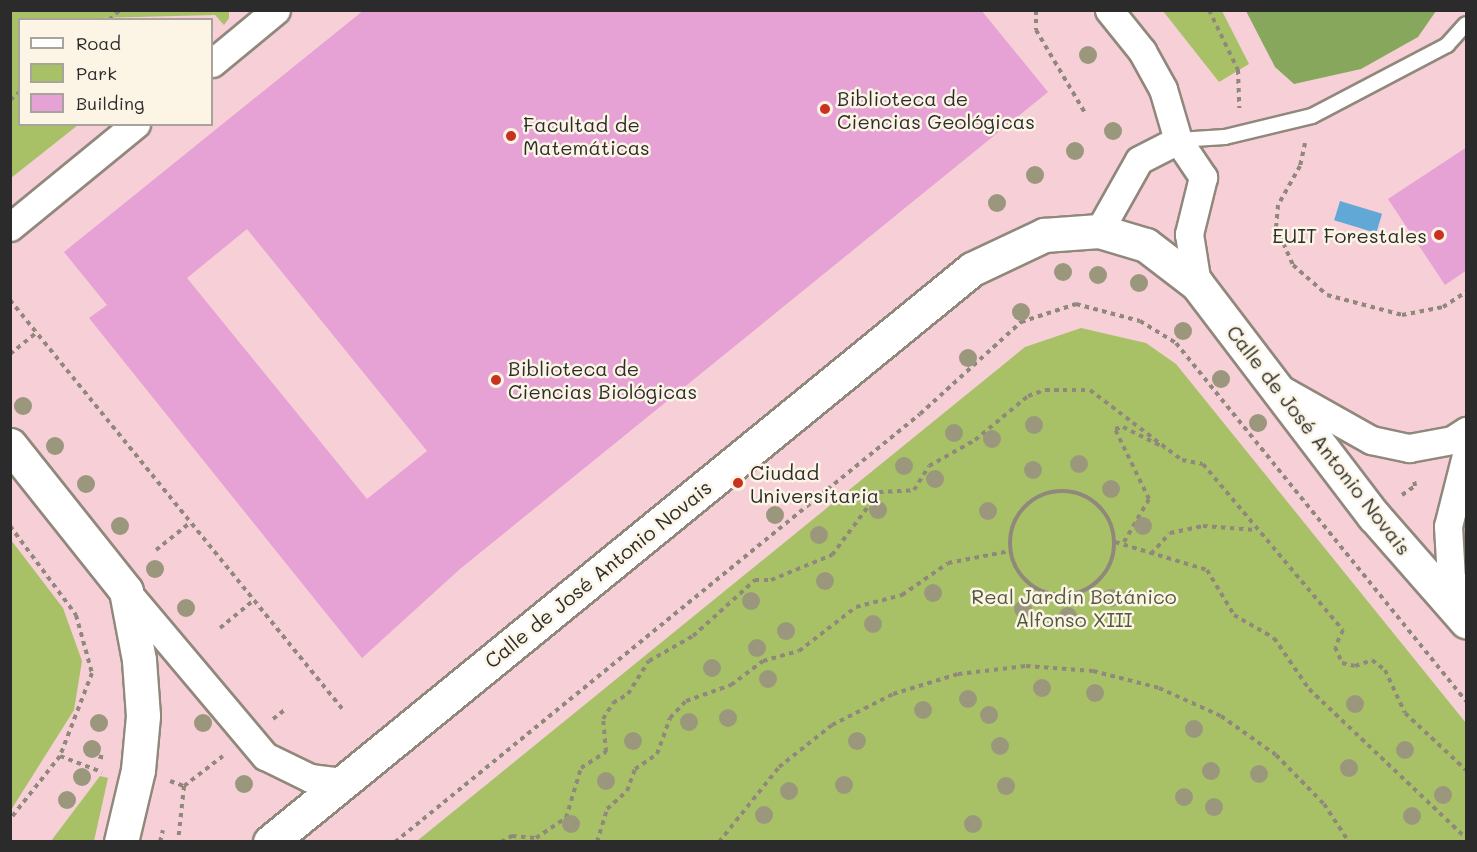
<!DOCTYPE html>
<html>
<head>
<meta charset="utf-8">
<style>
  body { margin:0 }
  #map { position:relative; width:1477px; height:852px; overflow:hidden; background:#f7e5cc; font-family:Mali,sans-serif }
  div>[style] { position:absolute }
  .built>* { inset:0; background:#f6cfd7 }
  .green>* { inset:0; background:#a8c167 }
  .forest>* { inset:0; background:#86a75c }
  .water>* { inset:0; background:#61a8d7; transform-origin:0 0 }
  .building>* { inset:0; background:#e6a1d5 }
  .path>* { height:4px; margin-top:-2px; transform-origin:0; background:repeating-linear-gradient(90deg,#91887c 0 4.5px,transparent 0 9px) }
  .path>.ring { margin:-2px; padding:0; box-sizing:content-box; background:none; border:4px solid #91887c; border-radius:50% }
  .roads { filter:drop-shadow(2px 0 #91887c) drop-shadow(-2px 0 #91887c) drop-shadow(0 2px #91887c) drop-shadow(0 -2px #91887c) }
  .lane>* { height:14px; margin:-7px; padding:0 7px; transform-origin:7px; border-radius:7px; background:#fff }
  .street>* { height:27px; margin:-13.5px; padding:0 13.5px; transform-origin:13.5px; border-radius:13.5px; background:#fff }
  .secondary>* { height:33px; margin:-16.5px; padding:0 16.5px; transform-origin:16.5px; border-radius:16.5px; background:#fff }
  .trees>* { width:18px; height:18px; margin:-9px; border-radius:50%; background:#9b977d }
  .dots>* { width:16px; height:16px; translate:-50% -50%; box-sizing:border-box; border:3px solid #fcf5e5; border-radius:50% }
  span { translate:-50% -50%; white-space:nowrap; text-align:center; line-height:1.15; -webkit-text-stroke:5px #fcf5e5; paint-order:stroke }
  .poi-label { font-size:20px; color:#2b2b2b }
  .left { translate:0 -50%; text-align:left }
  .right { translate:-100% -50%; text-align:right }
  .street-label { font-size:20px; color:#2b2b2b }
  .park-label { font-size:20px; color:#50583d }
  .frame { position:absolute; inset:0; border:12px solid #2b2b2b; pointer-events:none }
  .legend { position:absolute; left:18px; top:18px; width:195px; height:108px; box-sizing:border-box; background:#fcf5e5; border:2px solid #a8a49b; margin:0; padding:8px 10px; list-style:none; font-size:18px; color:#2b2b2b }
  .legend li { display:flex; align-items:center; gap:12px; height:30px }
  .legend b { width:30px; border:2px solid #a8a49b }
</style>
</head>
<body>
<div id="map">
  <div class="built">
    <div style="clip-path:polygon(evenodd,11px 11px,1466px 11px,1466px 841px,11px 841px,11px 11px,20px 20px,212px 20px,212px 124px,20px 124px,20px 20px)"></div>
  </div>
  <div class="green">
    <div style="clip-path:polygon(11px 10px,229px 10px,229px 18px,224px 25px,215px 15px,20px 20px,20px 124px,78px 125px,11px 178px)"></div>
    <div style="clip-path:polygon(1163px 11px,1222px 11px,1249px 64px,1219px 82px)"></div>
    <div style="clip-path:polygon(1081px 328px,1146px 343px,1176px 364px,1466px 723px,1466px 841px,417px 841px,1025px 347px)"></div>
    <div style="clip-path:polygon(11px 540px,63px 608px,82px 661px,74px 710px,11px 810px)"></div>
    <div style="clip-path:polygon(100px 776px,108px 778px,94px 841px,51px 841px)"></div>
  </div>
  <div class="forest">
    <div style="clip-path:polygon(1246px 11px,1436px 11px,1418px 37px,1361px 69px,1294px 84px,1275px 67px)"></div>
  </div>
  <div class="water">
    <div style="left:1340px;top:201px;width:44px;height:20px;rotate:17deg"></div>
  </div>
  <div class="building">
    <div style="clip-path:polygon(evenodd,364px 10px,981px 10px,1048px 92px,460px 569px,362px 658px,89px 318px,107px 305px,64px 252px,364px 10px,247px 229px,427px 451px,367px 499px,187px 278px,247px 229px)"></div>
    <div style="clip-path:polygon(1467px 147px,1467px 270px,1445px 285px,1388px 199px)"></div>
  </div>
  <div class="path">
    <div style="left:1036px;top:10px;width:20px;rotate:90deg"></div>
    <div style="left:1036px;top:30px;width:96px;rotate:59.4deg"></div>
    <div style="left:1209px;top:10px;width:67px;rotate:64.2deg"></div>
    <div style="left:1238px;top:70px;width:38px;rotate:88deg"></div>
    <div style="left:109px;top:20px;width:15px;rotate:-42deg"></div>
    <div style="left:10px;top:100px;width:13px;rotate:-39deg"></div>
    <div style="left:1305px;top:143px;width:24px;rotate:102deg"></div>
    <div style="left:1300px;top:166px;width:45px;rotate:119.4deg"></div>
    <div style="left:1278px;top:205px;width:22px;rotate:95deg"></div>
    <div style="left:1276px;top:227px;width:42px;rotate:65.9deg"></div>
    <div style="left:1293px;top:265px;width:45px;rotate:41.4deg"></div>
    <div style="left:1327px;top:295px;width:78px;rotate:14.9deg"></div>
    <div style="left:1402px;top:315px;width:42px;rotate:-11deg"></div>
    <div style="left:1443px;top:307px;width:27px;rotate:-33deg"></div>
    <div style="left:10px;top:300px;width:530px;rotate:50.9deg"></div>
    <div style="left:10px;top:354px;width:35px;rotate:-39deg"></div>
    <div class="ring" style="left:1010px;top:491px;width:100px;height:100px"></div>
    <div style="left:1402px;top:495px;width:16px;rotate:-35deg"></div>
    <div style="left:1415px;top:486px;width:6px;rotate:-99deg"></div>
    <div style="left:10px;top:526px;width:111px;rotate:53.4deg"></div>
    <div style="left:76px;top:615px;width:60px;rotate:74.6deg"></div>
    <div style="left:92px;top:673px;width:89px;rotate:111.1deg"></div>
    <div style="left:60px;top:756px;width:80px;rotate:128.4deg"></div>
    <div style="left:1115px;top:542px;width:96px;rotate:16.9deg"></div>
    <div style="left:1207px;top:570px;width:52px;rotate:59deg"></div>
    <div style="left:1234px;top:615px;width:46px;rotate:29.9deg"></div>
    <div style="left:1274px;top:638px;width:62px;rotate:55.5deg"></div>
    <div style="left:1309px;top:689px;width:216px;rotate:43.5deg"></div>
    <div style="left:1124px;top:542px;width:50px;rotate:-59.8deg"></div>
    <div style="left:1149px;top:499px;width:78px;rotate:-115.9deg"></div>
    <div style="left:1115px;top:429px;width:8px;rotate:-14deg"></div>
    <div style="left:1123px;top:427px;width:47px;rotate:26.6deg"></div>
    <div style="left:156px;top:550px;width:45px;rotate:-38.7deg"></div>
    <div style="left:1151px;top:554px;width:28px;rotate:-48deg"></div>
    <div style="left:1170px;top:533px;width:34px;rotate:-12deg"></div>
    <div style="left:1203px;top:526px;width:53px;rotate:4.3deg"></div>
    <div style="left:220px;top:628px;width:44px;rotate:-39.5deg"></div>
    <div style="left:273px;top:719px;width:16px;rotate:-38deg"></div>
    <div style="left:90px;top:754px;width:16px;rotate:15deg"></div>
    <div style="left:60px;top:756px;width:45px;rotate:20.9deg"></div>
    <div style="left:170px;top:781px;width:15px;rotate:20deg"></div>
    <div style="left:184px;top:786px;width:56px;rotate:96.1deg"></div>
    <div style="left:184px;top:786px;width:49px;rotate:-37.6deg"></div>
    <div style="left:160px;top:842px;width:12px;rotate:-76deg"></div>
    <div style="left:395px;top:842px;width:677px;rotate:-39.19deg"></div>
    <div style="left:920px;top:414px;width:137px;rotate:-42.3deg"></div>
    <div style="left:1021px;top:322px;width:58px;rotate:-18.1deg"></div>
    <div style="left:1076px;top:304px;width:66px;rotate:14.9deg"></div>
    <div style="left:1140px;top:321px;width:42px;rotate:31.4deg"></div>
    <div style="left:1176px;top:343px;width:461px;rotate:51deg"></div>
    <div style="left:501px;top:842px;width:13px;rotate:-29deg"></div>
    <div style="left:512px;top:836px;width:24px;rotate:5deg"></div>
    <div style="left:536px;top:838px;width:36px;rotate:-34deg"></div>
    <div style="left:566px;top:818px;width:52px;rotate:-73.3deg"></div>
    <div style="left:581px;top:768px;width:30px;rotate:-33deg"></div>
    <div style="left:606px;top:752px;width:33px;rotate:-95deg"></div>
    <div style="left:603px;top:719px;width:19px;rotate:-58deg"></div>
    <div style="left:613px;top:703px;width:17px;rotate:-31deg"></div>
    <div style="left:628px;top:694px;width:39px;rotate:-58deg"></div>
    <div style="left:649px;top:661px;width:51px;rotate:-29.6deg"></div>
    <div style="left:693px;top:636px;width:84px;rotate:-42.1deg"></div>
    <div style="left:755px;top:580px;width:16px"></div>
    <div style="left:771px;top:580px;width:66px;rotate:-22.3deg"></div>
    <div style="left:832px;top:555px;width:79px;rotate:-53.3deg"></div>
    <div style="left:879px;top:492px;width:35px;rotate:-3deg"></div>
    <div style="left:914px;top:490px;width:28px;rotate:-58deg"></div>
    <div style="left:929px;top:466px;width:53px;rotate:-29.5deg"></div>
    <div style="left:975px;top:440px;width:69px;rotate:-39.7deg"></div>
    <div style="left:1028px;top:396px;width:18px;rotate:-19deg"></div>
    <div style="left:1045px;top:390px;width:45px"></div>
    <div style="left:1090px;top:390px;width:116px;rotate:37.3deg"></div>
    <div style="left:1182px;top:460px;width:21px;rotate:11deg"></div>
    <div style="left:1203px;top:464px;width:217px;rotate:49.9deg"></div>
    <div style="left:1343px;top:630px;width:19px;rotate:115deg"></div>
    <div style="left:1335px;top:647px;width:17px;rotate:66deg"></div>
    <div style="left:1342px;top:663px;width:13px;rotate:13deg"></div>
    <div style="left:1355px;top:666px;width:18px;rotate:-19deg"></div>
    <div style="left:1372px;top:660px;width:16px;rotate:38deg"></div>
    <div style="left:1385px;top:670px;width:47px;rotate:65.1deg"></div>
    <div style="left:1405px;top:713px;width:83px;rotate:43.1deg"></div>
    <div style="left:597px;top:842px;width:34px;rotate:-73deg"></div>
    <div style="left:607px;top:809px;width:27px;rotate:-42deg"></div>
    <div style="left:627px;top:791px;width:23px;rotate:-70deg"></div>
    <div style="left:635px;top:769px;width:27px;rotate:-34deg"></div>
    <div style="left:657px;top:754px;width:38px;rotate:-70deg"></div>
    <div style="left:670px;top:718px;width:23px;rotate:-47deg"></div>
    <div style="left:686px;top:701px;width:48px;rotate:-19.6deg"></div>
    <div style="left:731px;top:685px;width:40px;rotate:-37deg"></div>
    <div style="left:763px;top:661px;width:37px;rotate:-16deg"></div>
    <div style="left:799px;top:651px;width:72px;rotate:-37.7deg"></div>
    <div style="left:856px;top:607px;width:48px;rotate:-14.6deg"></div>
    <div style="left:902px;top:595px;width:56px;rotate:-34.8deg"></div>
    <div style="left:948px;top:563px;width:63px;rotate:-11deg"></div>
    <div style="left:719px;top:842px;width:96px;rotate:-51.3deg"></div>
    <div style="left:779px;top:767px;width:68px;rotate:-38.4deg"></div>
    <div style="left:832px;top:725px;width:68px;rotate:-26.9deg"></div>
    <div style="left:893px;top:694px;width:68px;rotate:-17.1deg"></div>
    <div style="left:958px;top:674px;width:68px;rotate:-6.7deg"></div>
    <div style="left:1026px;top:666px;width:67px;rotate:4.3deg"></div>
    <div style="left:1093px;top:671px;width:68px;rotate:14.4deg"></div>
    <div style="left:1159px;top:688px;width:68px;rotate:24.3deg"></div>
    <div style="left:1221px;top:716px;width:67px;rotate:35.3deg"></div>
    <div style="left:1276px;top:755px;width:69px;rotate:45.6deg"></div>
    <div style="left:1324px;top:804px;width:45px;rotate:56.7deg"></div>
  </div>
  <div class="roads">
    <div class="lane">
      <div style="left:1178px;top:140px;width:47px;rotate:-3.7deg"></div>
      <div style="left:1225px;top:137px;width:89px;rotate:-13.6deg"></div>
      <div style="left:1312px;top:116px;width:153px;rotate:-27.7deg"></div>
      <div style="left:1447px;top:45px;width:28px;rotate:-48deg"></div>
    </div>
    <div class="street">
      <div style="left:1109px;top:10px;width:53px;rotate:51.2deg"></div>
      <div style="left:1142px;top:51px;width:43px;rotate:61.1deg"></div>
      <div style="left:1163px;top:89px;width:53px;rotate:73.6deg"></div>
      <div style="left:1178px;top:140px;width:45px;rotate:56deg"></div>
      <div style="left:1203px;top:177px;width:59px;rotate:103.8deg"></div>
      <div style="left:1189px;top:234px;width:51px;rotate:80.9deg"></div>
      <div style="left:212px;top:63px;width:83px;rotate:-39.6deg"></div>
      <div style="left:10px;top:227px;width:163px;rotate:-39.3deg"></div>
      <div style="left:1099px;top:231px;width:81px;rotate:-60.6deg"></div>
      <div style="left:1139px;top:160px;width:44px;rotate:-27.1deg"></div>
      <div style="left:1284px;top:391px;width:100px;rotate:29.4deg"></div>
      <div style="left:1371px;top:440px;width:39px;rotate:12deg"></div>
      <div style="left:1409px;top:448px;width:44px;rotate:-10.5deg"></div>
      <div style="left:1452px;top:440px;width:17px;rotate:-33deg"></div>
      <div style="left:1466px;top:455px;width:73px;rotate:104.2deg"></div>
      <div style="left:1448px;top:526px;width:52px;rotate:86.7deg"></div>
      <div style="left:1451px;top:578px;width:34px;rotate:64deg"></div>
      <div style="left:126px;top:591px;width:216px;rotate:49.9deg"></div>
      <div style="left:265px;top:756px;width:50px;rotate:26.1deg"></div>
      <div style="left:310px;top:778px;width:32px;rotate:7deg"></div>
    </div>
    <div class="secondary">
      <div style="left:10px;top:445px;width:186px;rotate:51.5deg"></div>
      <div style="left:126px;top:591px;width:70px;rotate:79.3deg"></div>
      <div style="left:139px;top:660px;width:56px;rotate:85.9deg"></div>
      <div style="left:143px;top:716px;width:54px;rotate:95.3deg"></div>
      <div style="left:138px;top:770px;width:74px;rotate:103.3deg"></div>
      <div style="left:270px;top:842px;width:906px;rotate:-39.22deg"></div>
      <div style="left:972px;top:269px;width:80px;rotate:-25.3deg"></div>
      <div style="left:1044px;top:235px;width:55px;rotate:-4.2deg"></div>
      <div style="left:1099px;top:231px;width:49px;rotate:16.6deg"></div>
      <div style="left:1146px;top:245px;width:64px;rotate:37.4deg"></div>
      <div style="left:1197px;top:284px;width:292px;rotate:52.7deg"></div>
      <div style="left:1374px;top:516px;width:140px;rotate:48.8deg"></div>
    </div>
  </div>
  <div class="trees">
    <div style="left:1088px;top:55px"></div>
    <div style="left:1113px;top:131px"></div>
    <div style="left:1075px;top:151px"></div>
    <div style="left:1035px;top:175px"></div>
    <div style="left:997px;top:203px"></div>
    <div style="left:1063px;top:272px"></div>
    <div style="left:1098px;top:275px"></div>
    <div style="left:1139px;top:283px"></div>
    <div style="left:1021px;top:312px"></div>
    <div style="left:1183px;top:331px"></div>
    <div style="left:968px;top:358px"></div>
    <div style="left:1221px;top:379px"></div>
    <div style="left:23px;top:406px"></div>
    <div style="left:1258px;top:423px"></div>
    <div style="left:1034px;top:425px"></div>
    <div style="left:954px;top:433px"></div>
    <div style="left:992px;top:439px"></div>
    <div style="left:55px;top:446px"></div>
    <div style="left:1079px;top:464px"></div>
    <div style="left:904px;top:466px"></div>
    <div style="left:1033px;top:470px"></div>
    <div style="left:935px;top:479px"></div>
    <div style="left:86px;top:484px"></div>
    <div style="left:1111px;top:489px"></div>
    <div style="left:878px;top:510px"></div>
    <div style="left:988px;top:511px"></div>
    <div style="left:775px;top:515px"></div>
    <div style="left:120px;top:526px"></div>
    <div style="left:1143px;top:526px"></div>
    <div style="left:819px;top:535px"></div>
    <div style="left:155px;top:569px"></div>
    <div style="left:825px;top:581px"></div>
    <div style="left:933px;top:593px"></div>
    <div style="left:1111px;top:598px"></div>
    <div style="left:751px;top:601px"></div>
    <div style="left:186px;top:608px"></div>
    <div style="left:1023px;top:609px"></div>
    <div style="left:1068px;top:616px"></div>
    <div style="left:873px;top:624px"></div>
    <div style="left:786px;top:631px"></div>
    <div style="left:757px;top:648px"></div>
    <div style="left:712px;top:668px"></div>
    <div style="left:768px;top:679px"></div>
    <div style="left:1042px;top:688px"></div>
    <div style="left:1095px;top:693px"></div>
    <div style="left:968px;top:699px"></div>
    <div style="left:1355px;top:704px"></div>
    <div style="left:923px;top:710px"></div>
    <div style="left:989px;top:715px"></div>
    <div style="left:728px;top:718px"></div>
    <div style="left:689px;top:722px"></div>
    <div style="left:99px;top:723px"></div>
    <div style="left:203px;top:723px"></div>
    <div style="left:1194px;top:729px"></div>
    <div style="left:633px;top:741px"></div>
    <div style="left:857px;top:741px"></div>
    <div style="left:1000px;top:746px"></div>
    <div style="left:92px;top:749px"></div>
    <div style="left:1405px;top:750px"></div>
    <div style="left:1349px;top:768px"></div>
    <div style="left:1211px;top:771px"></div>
    <div style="left:1259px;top:774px"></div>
    <div style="left:82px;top:777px"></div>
    <div style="left:606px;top:781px"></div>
    <div style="left:244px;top:784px"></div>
    <div style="left:844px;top:785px"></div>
    <div style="left:1006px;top:786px"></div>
    <div style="left:789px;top:791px"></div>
    <div style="left:1443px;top:795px"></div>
    <div style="left:1184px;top:797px"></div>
    <div style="left:67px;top:800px"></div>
    <div style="left:1214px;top:807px"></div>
    <div style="left:764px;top:815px"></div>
    <div style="left:1412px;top:816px"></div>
    <div style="left:571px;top:824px"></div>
    <div style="left:973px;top:824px"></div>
  </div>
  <div class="dots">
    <div style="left:825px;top:109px;background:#c8321e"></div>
    <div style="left:511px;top:136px;background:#c8321e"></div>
    <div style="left:1439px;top:235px;background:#c8321e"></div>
    <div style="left:496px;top:380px;background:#c8321e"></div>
    <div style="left:738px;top:483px;background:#c8321e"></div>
  </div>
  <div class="poi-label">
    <span class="left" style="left:837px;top:110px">Biblioteca de<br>Ciencias Geológicas</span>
    <span class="left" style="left:523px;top:136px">Facultad de<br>Matemáticas</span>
    <span class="right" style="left:1427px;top:235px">EUIT Forestales</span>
    <span class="left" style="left:508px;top:380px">Biblioteca de<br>Ciencias Biológicas</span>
    <span class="left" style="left:750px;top:484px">Ciudad<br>Universitaria</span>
  </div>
  <div class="street-label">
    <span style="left:1319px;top:440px;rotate:52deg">Calle de José Antonio Novais</span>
    <span style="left:598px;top:574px;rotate:-39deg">Calle de José Antonio Novais</span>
  </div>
  <div class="park-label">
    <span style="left:1074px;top:608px">Real Jardín Botánico<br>Alfonso XIII</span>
  </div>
  <div class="frame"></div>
  <ul class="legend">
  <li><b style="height:8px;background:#fff"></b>Road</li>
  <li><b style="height:16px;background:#a8c167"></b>Park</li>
  <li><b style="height:16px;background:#e6a1d5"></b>Building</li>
  </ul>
</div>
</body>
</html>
